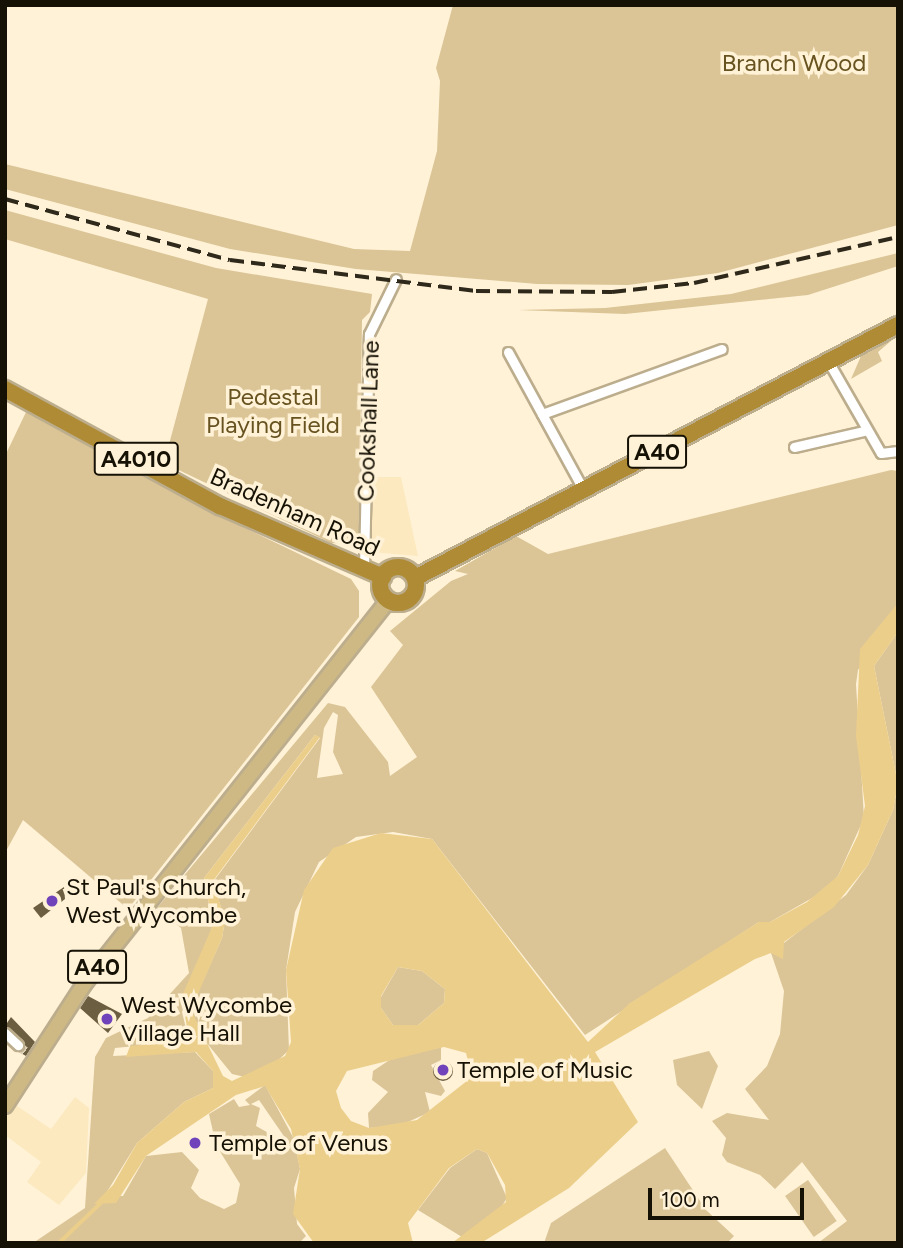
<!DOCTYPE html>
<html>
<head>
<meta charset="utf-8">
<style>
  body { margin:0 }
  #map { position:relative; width:903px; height:1248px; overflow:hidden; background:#fff2d7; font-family:Figtree,sans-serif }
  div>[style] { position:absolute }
  .built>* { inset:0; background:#fce9bf }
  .green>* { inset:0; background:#dbc597; transform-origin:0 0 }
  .water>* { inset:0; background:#ecce8b }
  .stream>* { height:3.5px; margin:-1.75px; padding:0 1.75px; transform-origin:1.75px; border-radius:1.75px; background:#ecce8b }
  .building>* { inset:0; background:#6c5e40 }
  .round { border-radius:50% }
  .street-tunnel>* { height:9px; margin-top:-4.5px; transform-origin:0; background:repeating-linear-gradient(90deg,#dcd0b8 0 9px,transparent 0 13.5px) }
  .roads { filter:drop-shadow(2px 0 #bcad8d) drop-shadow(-2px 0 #bcad8d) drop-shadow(0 2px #bcad8d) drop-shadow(0 -2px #bcad8d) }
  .street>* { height:9px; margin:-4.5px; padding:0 4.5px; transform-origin:4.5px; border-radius:4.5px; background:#fff }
  .primary>* { height:14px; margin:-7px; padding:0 7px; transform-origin:7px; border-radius:7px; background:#ceb985 }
  .highway>* { height:16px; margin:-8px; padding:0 8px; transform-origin:8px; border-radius:8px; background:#ae8b34 }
  .highway>.ring { margin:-8px; padding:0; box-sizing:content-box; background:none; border:16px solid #ae8b34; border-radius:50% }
  .rail>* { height:3.5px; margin-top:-1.75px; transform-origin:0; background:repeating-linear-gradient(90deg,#2f291b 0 14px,transparent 0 21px) }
  .dots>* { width:19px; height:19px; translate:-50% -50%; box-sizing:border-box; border:4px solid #fff2d7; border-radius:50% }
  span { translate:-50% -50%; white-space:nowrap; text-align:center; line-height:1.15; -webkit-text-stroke:7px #fff2d7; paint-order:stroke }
  .shield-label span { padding:2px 5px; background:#fff2d7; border:2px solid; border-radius:5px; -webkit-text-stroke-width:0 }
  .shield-label { font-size:23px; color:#161105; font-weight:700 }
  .park-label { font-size:24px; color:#685320 }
  .street-label { font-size:24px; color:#161105 }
  .poi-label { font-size:24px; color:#161105 }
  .left { translate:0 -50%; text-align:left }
  .frame { position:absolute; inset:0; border:7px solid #161105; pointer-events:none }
  .scale { position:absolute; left:648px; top:1188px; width:156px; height:32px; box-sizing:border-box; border:4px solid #161105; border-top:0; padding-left:9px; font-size:21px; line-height:24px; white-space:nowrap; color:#161105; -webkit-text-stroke:5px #fff2d7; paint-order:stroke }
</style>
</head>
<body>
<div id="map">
  <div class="built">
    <div style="clip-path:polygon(370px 477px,401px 477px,418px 556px,371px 552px)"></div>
    <div style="clip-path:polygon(75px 1097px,89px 1108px,86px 1173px,59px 1205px,27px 1182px,41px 1162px,5px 1135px,5px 1120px,14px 1104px,51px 1129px)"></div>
  </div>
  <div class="green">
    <div style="clip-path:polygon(453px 5px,898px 5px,898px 225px,718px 273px,628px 285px,537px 284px,356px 269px,230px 249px,5px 189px,5px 164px,354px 249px,410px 251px,437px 151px,440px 81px,436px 68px)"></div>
    <div style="clip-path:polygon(5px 210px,216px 268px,372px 294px,370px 312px,362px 320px,359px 544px,331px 543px,164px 463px,208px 299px,5px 239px)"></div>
    <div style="clip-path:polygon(898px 253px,898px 266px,808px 295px,625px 314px,518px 310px,605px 308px,731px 294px)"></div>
    <div style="clip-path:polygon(898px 335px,878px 352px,882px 361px,851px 379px,861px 356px)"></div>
    <div style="clip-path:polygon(27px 410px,193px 503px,351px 579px,359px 591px,359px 617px,128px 909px,23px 820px,5px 853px,5px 456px)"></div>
    <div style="clip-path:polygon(evenodd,891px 470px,898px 471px,898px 603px,858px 670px,856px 684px,864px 818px,838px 876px,821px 893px,770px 922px,759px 922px,585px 1035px,432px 839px,393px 832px,356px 837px,319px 862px,295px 912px,286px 970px,289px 1050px,271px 1067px,245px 1077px,232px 1074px,197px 1031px,190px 1010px,222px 938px,225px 920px,213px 882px,320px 738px,315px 735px,204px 878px,213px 925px,182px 1012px,189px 1041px,115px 1048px,113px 1056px,195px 1052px,213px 1071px,213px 1088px,184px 1102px,137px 1143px,105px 1195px,123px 1196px,146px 1156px,182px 1152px,199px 1170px,191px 1188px,200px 1198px,224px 1209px,236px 1203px,240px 1184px,216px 1145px,209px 1114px,234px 1099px,239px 1107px,250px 1105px,245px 1100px,265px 1085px,294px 1139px,300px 1169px,294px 1188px,297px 1224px,306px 1236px,299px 1243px,33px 1243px,85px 1208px,95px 1057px,106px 1038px,148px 1018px,189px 973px,181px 928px,157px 908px,328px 703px,345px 707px,388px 762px,390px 776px,417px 757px,371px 687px,403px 645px,390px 631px,451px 581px,468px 574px,455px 571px,516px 536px,548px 554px,891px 470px,333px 712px,338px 715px,333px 752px,343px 774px,317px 778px,324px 728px,333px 712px,891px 470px,259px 1100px,290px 1145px,256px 1126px,260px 1108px,251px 1104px,259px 1100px)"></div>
    <div style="clip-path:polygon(898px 632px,898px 1243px,818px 1243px,847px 1221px,802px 1162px,775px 1189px,760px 1175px,727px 1162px,722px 1155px,726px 1138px,712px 1121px,727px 1113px,769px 1120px,745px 1089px,767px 1066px,780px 1034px,784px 991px,771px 953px,846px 895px,868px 865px,893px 810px,898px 784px,874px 666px)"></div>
    <div style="clip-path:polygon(398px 967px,422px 971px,445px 989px,444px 1003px,418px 1025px,393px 1025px,381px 1008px,381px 997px)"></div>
    <div style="clip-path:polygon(441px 1047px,441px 1060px,431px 1065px,445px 1091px,441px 1096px,425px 1092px,430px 1112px,399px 1126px,369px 1128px,368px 1113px,388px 1092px,372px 1080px,373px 1071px,397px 1055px)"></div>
    <div style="clip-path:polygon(709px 1051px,718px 1066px,702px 1109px,677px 1085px,673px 1060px)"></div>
    <div style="clip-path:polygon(665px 1148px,706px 1210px,734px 1236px,727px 1243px,544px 1243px,551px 1223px)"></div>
    <div style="clip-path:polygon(477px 1149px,487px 1153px,507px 1198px,497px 1214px,462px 1237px,418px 1210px,450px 1168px)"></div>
    <div style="left:808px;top:1180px;width:50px;height:28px;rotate:55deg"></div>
  </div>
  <div class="water">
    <div style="clip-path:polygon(evenodd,898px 603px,898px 632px,874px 666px,898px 784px,893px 810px,868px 865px,834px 907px,784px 942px,783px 959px,771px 953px,755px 959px,595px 1052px,638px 1122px,569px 1188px,481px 1243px,452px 1243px,506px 1202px,505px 1185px,487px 1153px,477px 1149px,449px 1168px,408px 1223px,413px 1243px,314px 1243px,293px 1214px,300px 1169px,291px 1129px,265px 1086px,236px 1095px,146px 1156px,116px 1203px,94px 1204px,113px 1185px,137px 1143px,184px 1102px,213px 1088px,213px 1071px,196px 1052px,126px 1057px,130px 1046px,189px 1041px,182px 996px,213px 925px,204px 878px,315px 735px,320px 737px,213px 881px,225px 920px,222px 938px,191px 1010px,223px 1076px,232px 1081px,285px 1056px,291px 1042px,286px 970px,304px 890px,333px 848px,381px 833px,432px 839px,588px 1042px,630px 1003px,759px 922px,770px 922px,807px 902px,838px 876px,858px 835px,865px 806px,856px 736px,860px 649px,898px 603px,398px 967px,422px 971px,445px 989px,444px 1003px,418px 1025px,393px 1025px,381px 1008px,381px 996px,398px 967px,898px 603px,444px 1047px,466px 1053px,472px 1077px,417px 1120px,369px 1128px,351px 1121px,341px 1108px,336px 1091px,347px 1071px,444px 1047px)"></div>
  </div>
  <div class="stream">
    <div style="left:59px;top:1243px;width:57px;rotate:-43.6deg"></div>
  </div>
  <div class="building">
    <div style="clip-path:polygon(64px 887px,65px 899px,41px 918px,33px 908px)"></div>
    <div style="clip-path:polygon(88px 996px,122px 1014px,108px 1033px,80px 1008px)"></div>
    <div style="clip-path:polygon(11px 1017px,35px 1042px,26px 1056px,19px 1052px,23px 1040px,5px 1026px)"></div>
    <div class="round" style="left:433px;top:1061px;width:20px;height:20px"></div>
  </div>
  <div class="street-tunnel">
    <div style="left:18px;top:1045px;width:13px;rotate:39deg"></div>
  </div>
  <div class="roads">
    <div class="street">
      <div style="left:508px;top:352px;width:158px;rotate:61.3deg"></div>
      <div style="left:828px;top:361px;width:106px;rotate:60.1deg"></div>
      <div style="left:881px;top:453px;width:17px;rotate:-7deg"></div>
      <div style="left:542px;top:414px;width:191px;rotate:-19.9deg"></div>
      <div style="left:794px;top:447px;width:72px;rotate:-12.9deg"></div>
      <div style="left:364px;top:568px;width:234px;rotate:-88.8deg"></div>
      <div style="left:369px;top:334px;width:61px;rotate:-63.9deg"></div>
      <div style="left:5px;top:1033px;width:18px;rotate:43deg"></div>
    </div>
    <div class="primary">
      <div style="left:5px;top:1106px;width:147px;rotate:-57deg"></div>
      <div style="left:85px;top:983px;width:489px;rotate:-51.6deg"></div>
    </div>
    <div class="highway">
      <div style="left:5px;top:389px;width:245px;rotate:28.6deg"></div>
      <div style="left:220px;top:506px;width:178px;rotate:23.5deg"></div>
      <div class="ring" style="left:380px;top:567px;width:20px;height:20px"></div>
      <div style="left:415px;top:578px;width:545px;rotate:-27.65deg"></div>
    </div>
  </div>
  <div class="rail">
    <div style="left:5px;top:199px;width:233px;rotate:15.2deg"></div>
    <div style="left:230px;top:260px;width:248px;rotate:7.2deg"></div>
    <div style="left:476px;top:291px;width:136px;rotate:0.4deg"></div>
    <div style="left:612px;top:292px;width:82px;rotate:-6.3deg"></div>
    <div style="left:694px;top:283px;width:209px;rotate:-12.7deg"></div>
  </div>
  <div class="dots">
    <div style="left:52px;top:901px;background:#7043bb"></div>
    <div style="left:107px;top:1019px;background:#7043bb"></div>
    <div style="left:443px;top:1070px;background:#7043bb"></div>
    <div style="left:195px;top:1143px;background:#7043bb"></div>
  </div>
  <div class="shield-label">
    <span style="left:657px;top:452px">A40</span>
    <span style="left:136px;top:459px">A4010</span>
    <span style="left:97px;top:967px">A40</span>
  </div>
  <div class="park-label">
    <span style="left:794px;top:63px">Branch Wood</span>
    <span style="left:273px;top:411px">Pedestal<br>Playing Field</span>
  </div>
  <div class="street-label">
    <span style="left:368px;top:421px;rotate:-88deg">Cookshall Lane</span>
    <span style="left:295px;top:512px;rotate:24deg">Bradenham Road</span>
  </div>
  <div class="poi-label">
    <span class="left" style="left:66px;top:901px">St Paul's Church,<br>West Wycombe</span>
    <span class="left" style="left:121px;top:1019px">West Wycombe<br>Village Hall</span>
    <span class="left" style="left:457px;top:1070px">Temple of Music</span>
    <span class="left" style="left:209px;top:1143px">Temple of Venus</span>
  </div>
  <div class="frame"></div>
  <div class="scale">100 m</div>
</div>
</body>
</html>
